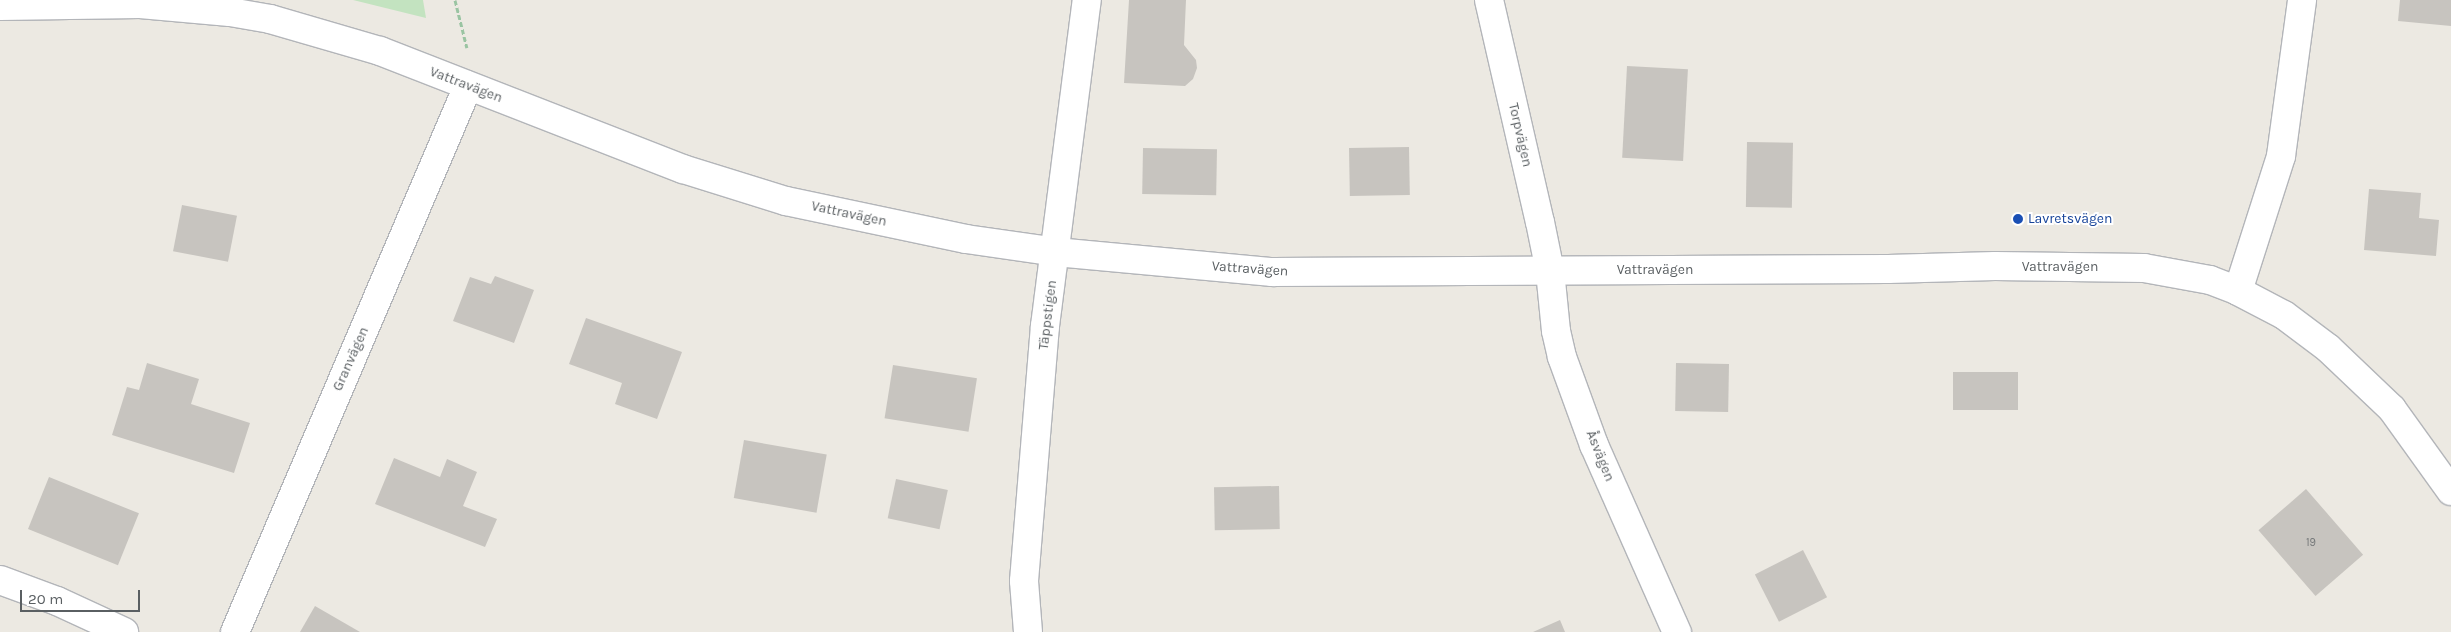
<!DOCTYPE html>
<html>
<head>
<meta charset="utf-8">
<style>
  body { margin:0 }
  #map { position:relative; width:2451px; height:632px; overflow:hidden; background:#ece9e2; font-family:Karla,sans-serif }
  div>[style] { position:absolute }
  .green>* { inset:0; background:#c3e3c0 }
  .building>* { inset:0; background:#c7c4bf; transform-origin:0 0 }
  .path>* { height:3px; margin-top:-1.5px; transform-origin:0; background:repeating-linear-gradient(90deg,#9ac4a2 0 5px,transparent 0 7.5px) }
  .roads { filter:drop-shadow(1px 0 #b3b5b9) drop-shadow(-1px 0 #b3b5b9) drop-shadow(0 1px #b3b5b9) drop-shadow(0 -1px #b3b5b9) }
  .minor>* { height:28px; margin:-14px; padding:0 14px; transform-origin:14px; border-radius:14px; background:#fff }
  .dots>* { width:14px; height:14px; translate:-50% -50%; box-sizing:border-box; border:2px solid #fff; border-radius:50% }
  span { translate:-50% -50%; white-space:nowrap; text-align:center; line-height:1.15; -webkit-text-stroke:4px #fff; paint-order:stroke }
  .number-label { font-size:11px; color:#757879 }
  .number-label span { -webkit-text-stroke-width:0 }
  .street-label { font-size:14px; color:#5a5f62 }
  .transit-label { font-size:14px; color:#164399 }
  .left { translate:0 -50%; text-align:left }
  .scale { position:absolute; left:20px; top:590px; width:120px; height:22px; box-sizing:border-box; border:2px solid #5a5f62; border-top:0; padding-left:6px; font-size:15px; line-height:18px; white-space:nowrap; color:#5a5f62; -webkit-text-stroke:4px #fff; paint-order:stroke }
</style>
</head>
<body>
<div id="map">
  <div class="green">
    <div style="clip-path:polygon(353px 0,423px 0,426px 18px)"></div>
  </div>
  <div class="building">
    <div style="clip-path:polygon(1129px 0,1186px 0,1184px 45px,1196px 60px,1197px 68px,1193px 79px,1185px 86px,1124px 83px)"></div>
    <div style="clip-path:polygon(2400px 0,2451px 0,2451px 26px,2398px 21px)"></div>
    <div style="left:1627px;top:66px;width:61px;height:92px;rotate:3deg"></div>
    <div style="left:1747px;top:142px;width:46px;height:65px;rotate:1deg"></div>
    <div style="left:1409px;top:147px;width:48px;height:60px;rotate:89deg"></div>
    <div style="left:1143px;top:148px;width:74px;height:46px;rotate:1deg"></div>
    <div style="clip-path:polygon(2369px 189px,2421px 193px,2419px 218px,2439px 220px,2436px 256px,2364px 250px)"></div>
    <div style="left:182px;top:205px;width:56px;height:47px;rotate:11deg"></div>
    <div style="clip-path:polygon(495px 276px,534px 290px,514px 343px,453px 321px,470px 277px,491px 284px)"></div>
    <div style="clip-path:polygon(586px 318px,682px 352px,657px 419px,615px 404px,622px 383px,569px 364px)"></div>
    <div style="clip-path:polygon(147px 363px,199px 379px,191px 404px,250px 423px,234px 473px,112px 435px,127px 387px,139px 390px)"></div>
    <div style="left:1676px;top:363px;width:53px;height:48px;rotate:1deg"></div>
    <div style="left:893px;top:365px;width:85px;height:54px;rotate:9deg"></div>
    <div style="left:1953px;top:372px;width:65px;height:38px"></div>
    <div style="left:744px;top:440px;width:84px;height:59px;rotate:10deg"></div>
    <div style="clip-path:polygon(394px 458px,440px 477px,447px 459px,477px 472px,463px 506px,497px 519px,485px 547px,375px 504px)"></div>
    <div style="left:49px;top:477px;width:97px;height:56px;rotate:22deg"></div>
    <div style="left:896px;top:479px;width:53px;height:40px;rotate:12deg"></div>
    <div style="left:1279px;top:486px;width:43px;height:65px;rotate:89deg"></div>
    <div style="left:2306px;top:489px;width:87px;height:63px;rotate:49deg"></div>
    <div style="left:1803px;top:550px;width:53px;height:54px;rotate:63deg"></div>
    <div style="clip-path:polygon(315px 606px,360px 632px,300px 632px)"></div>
    <div style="clip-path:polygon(1560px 620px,1565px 632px,1533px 632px)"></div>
  </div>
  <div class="path">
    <div style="left:455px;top:0;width:49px;rotate:76deg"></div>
  </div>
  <div class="roads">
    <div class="minor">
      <div style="left:1489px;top:0;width:228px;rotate:77.1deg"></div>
      <div style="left:1540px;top:222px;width:50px;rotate:78.5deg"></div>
      <div style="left:1550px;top:271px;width:60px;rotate:84.3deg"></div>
      <div style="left:1556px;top:331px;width:27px;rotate:77deg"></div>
      <div style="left:1562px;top:357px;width:94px;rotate:70deg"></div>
      <div style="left:1594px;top:445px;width:205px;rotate:66.1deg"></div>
      <div style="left:0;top:6px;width:140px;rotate:-0.8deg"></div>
      <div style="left:140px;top:4px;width:90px;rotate:5.1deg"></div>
      <div style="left:230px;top:12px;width:41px;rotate:9.9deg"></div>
      <div style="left:270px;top:19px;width:115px;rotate:16.2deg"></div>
      <div style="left:380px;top:51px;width:325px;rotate:21.3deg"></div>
      <div style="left:683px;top:169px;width:108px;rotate:17.3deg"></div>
      <div style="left:786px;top:201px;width:184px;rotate:11.9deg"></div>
      <div style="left:966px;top:239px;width:91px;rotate:8.2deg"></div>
      <div style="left:1056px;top:252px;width:217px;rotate:5.3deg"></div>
      <div style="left:1272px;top:272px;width:616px;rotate:-0.28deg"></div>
      <div style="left:1888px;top:269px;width:107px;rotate:-1.6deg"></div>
      <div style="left:1995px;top:266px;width:149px;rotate:0.8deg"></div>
      <div style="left:2144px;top:268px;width:67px;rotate:10.3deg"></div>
      <div style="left:2210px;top:280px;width:30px;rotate:21deg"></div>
      <div style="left:2238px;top:291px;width:52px;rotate:27.6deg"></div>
      <div style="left:2284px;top:315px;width:55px;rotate:36.9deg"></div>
      <div style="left:2328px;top:348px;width:88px;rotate:43.6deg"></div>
      <div style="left:2392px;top:409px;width:101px;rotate:54.3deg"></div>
      <div style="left:2238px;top:291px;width:142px;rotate:-72.3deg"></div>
      <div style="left:2281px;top:156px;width:157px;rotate:-82.3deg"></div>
      <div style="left:0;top:580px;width:61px;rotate:20.2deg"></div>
      <div style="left:57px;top:601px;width:74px;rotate:24.8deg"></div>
      <div style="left:235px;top:632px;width:594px;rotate:-66.89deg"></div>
      <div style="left:1028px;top:632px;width:51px;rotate:-94.5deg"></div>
      <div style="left:1024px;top:581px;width:256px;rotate:-85.3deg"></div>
      <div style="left:1045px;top:326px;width:329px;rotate:-82.7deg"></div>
    </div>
  </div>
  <div class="dots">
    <div style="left:2018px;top:219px;background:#1a4fb4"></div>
  </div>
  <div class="number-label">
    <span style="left:2311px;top:543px">19</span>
  </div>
  <div class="street-label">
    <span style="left:466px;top:85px;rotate:21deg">Vattravägen</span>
    <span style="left:1520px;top:135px;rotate:77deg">Torpvägen</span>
    <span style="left:849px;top:214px;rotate:12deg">Vattravägen</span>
    <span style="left:2060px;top:267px">Vattravägen</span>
    <span style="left:1250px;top:269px;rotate:4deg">Vattravägen</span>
    <span style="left:1655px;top:270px">Vattravägen</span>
    <span style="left:1048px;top:315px;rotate:-83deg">Täppstigen</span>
    <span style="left:351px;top:359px;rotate:-66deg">Granvägen</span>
    <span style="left:1600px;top:456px;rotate:68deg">Åsvägen</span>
  </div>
  <div class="transit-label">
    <span class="left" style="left:2028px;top:219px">Lavretsvägen</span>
  </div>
  <div class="scale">20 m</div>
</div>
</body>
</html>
